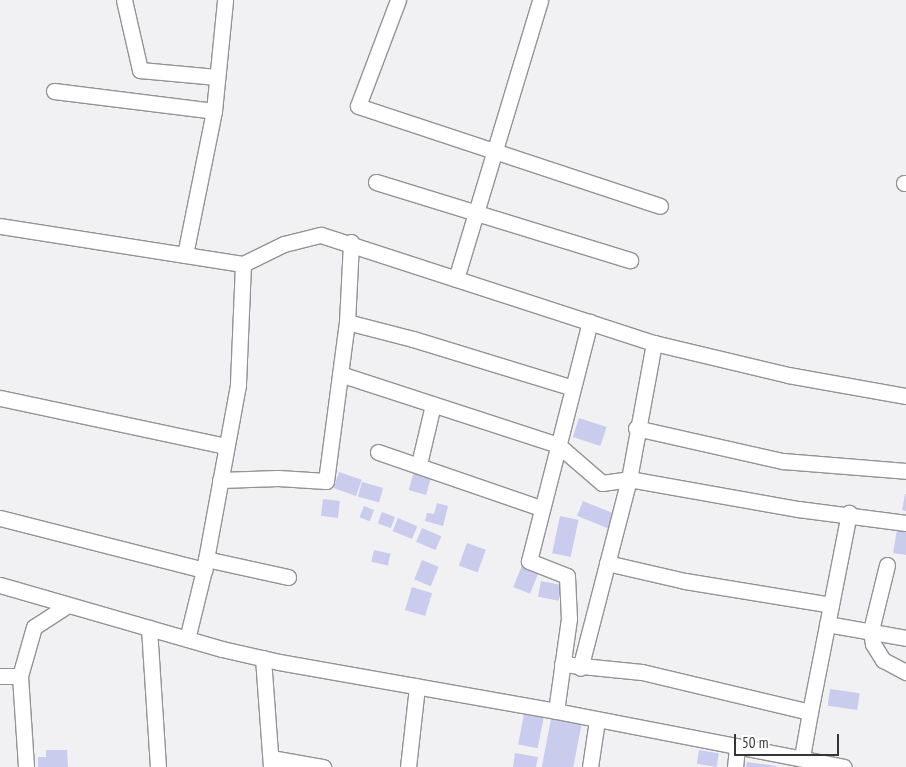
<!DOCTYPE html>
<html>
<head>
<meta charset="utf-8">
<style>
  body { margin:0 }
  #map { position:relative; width:906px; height:767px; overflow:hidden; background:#f1f1f4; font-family:"PT Sans Narrow",sans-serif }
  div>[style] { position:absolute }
  .building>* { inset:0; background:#c9ccec; transform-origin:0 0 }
  .roads { filter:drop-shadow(1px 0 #929396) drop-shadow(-1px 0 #929396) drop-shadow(0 1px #929396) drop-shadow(0 -1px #929396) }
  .minor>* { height:15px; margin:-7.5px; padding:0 7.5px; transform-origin:7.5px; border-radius:7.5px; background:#fff }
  span { translate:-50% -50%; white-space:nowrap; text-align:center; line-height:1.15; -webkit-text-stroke:4.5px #fff; paint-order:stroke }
  .scale { position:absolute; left:734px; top:734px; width:105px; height:22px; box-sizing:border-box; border:2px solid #353536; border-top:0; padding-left:6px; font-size:15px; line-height:18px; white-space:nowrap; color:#353536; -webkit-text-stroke:4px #fff; paint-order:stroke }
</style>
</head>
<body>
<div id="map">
  <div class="building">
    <div style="left:579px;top:418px;width:29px;height:20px;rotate:18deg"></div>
    <div style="left:415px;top:468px;width:18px;height:23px;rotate:16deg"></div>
    <div style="left:339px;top:472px;width:24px;height:17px;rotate:19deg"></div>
    <div style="left:362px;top:482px;width:22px;height:15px;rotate:16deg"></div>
    <div style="clip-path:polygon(905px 494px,906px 494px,906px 511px,902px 510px)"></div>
    <div style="left:323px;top:499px;width:17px;height:17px;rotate:7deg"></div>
    <div style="left:583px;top:501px;width:35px;height:16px;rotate:22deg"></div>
    <div style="clip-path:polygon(437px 503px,448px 506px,443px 526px,425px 521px,427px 513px,434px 514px)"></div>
    <div style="left:364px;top:506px;width:11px;height:12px;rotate:22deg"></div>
    <div style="left:382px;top:512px;width:14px;height:12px;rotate:21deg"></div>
    <div style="left:560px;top:516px;width:19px;height:38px;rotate:12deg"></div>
    <div style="left:398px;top:518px;width:21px;height:14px;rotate:23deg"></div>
    <div style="clip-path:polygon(898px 524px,906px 526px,906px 555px,893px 553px)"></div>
    <div style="left:422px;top:528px;width:21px;height:15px;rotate:23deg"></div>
    <div style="left:467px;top:543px;width:20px;height:24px;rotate:20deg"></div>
    <div style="left:374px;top:550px;width:17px;height:12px;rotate:13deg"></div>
    <div style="left:422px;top:560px;width:18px;height:21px;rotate:22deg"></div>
    <div style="left:523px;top:563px;width:18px;height:26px;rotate:22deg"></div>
    <div style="left:541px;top:581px;width:21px;height:16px;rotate:11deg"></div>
    <div style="left:412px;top:587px;width:21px;height:24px;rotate:17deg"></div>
    <div style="left:830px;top:689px;width:30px;height:17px;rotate:8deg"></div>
    <div style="left:524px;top:714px;width:20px;height:31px;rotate:11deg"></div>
    <div style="left:552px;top:714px;width:31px;height:54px;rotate:11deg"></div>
    <div style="clip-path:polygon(46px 750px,67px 750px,68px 767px,38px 767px,38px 757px,46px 757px)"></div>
    <div style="left:699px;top:750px;width:20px;height:14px;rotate:9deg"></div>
    <div style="clip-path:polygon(515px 753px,538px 757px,536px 767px,513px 767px)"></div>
    <div style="clip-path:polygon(747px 762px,776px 766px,776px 767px,746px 767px)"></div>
  </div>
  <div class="roads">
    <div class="minor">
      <div style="left:124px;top:0;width:72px;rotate:77.1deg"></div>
      <div style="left:140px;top:70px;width:77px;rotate:5.2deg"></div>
      <div style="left:398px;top:0;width:113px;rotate:110.7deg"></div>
      <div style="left:358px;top:106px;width:318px;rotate:18.3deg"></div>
      <div style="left:54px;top:91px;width:161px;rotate:7.1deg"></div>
      <div style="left:214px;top:111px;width:147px;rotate:101.4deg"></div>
      <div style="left:214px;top:111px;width:112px;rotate:-84.3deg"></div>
      <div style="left:376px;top:182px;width:266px;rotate:17.1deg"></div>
      <div style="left:904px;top:183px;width:2px"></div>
      <div style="left:0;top:226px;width:246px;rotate:8.9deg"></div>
      <div style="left:243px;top:264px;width:121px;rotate:92.4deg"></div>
      <div style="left:238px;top:385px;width:188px;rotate:100.4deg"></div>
      <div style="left:204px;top:570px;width:71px;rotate:103.8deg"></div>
      <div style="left:243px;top:264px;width:46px;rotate:-26deg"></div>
      <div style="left:284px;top:244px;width:38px;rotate:-14deg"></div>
      <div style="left:321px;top:235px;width:350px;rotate:18deg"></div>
      <div style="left:654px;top:343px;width:138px;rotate:100.4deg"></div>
      <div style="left:629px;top:479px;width:195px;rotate:104.5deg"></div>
      <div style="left:456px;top:279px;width:291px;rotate:-73.2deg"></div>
      <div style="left:347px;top:322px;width:68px;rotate:14.4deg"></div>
      <div style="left:413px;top:339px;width:167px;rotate:17deg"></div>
      <div style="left:654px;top:343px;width:138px;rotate:13.4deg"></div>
      <div style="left:788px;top:375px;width:120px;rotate:10.1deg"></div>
      <div style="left:340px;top:374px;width:229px;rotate:18deg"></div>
      <div style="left:558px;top:445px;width:58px;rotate:40.8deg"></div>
      <div style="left:602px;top:483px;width:27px;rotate:-8deg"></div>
      <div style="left:629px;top:479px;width:172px;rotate:10.1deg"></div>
      <div style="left:798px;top:509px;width:109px;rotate:7.4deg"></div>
      <div style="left:0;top:398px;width:231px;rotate:12deg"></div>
      <div style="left:636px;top:428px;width:151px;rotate:12.7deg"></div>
      <div style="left:783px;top:461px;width:123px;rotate:4.6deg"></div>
      <div style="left:378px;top:452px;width:172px;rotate:19deg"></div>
      <div style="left:419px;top:464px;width:61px;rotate:-76.7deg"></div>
      <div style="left:220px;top:480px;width:58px;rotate:-2deg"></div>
      <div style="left:278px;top:478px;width:48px;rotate:3.6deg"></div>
      <div style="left:326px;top:481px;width:160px;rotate:-82.5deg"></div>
      <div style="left:347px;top:322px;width:80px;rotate:-87.1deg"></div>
      <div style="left:0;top:518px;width:211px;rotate:14.3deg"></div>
      <div style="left:206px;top:559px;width:84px;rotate:12.4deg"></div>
      <div style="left:607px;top:563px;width:80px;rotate:13deg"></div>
      <div style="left:685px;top:581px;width:148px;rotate:9.3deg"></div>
      <div style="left:887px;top:565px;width:67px;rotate:103.8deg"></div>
      <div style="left:871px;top:630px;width:14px;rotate:82deg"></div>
      <div style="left:873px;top:644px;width:19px;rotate:58deg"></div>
      <div style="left:883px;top:660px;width:26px;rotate:28deg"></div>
      <div style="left:0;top:585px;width:231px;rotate:16.1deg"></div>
      <div style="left:222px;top:649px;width:58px;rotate:12.8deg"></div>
      <div style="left:279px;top:662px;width:281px;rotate:10deg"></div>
      <div style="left:556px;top:711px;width:293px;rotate:11deg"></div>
      <div style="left:827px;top:624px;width:80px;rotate:10deg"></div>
      <div style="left:149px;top:628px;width:139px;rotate:86.3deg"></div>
      <div style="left:263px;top:658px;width:109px;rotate:85.8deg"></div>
      <div style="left:562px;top:664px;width:80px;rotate:5.7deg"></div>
      <div style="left:642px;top:672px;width:173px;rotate:13.4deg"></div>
      <div style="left:810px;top:712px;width:203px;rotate:-78.9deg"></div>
      <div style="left:0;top:676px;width:20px"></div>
      <div style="left:20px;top:676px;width:51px;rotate:-74.1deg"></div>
      <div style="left:34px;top:627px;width:40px;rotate:-32.9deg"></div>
      <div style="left:20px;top:676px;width:91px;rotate:86.2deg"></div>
      <div style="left:556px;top:711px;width:93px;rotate:-82deg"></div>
      <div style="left:569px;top:619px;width:43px;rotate:-92.7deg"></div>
      <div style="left:567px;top:576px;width:41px;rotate:-158.5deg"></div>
      <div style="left:529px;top:561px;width:247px;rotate:-75.7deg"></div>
      <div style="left:802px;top:757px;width:46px;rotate:-79.9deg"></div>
      <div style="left:271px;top:758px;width:53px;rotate:9.8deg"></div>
      <div style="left:408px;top:767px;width:81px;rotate:-83.6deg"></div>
      <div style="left:590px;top:767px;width:48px;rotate:-81.5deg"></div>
      <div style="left:735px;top:767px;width:19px;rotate:-84deg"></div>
    </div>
  </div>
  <div class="scale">50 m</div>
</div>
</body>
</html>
